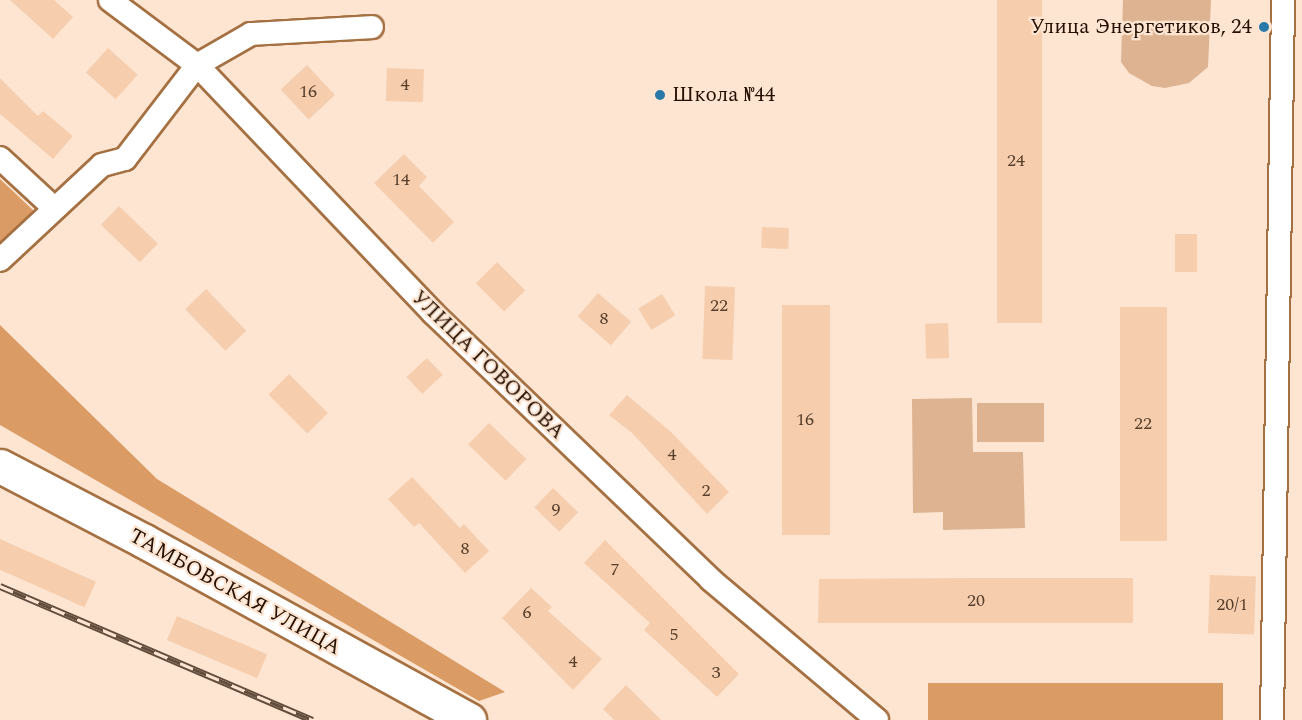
<!DOCTYPE html>
<html>
<head>
<meta charset="utf-8">
<style>
  body { margin:0 }
  #map { position:relative; width:1302px; height:720px; overflow:hidden; background:#fde5d2; font-family:Spectral,serif }
  div>[style] { position:absolute }
  .green>* { inset:0; background:#ddb391; transform-origin:0 0 }
  .forest>* { inset:0; background:#da9b65; transform-origin:0 0 }
  .building>* { inset:0; background:#f6ceae; transform-origin:0 0 }
  .roads { filter:drop-shadow(2px 0 #a57042) drop-shadow(-2px 0 #a57042) drop-shadow(0 2px #a57042) drop-shadow(0 -2px #a57042) }
  .minor>* { height:22px; margin:-11px; padding:0 11px; transform-origin:11px; border-radius:11px; background:#fff }
  .primary>* { height:33px; margin:-16.5px; padding:0 16.5px; transform-origin:16.5px; border-radius:16.5px; background:#fff }
  .rail>* { height:7px; margin-top:-3.5px; transform-origin:0; background:repeating-linear-gradient(90deg,#fde5d2 0 14px,#634d3d 0 28px); box-sizing:border-box; border-block:2px solid #634d3d }
  .dots>* { width:16px; height:16px; translate:-50% -50%; box-sizing:border-box; border:3px solid #fde5d2; border-radius:50% }
  span { translate:-50% -50%; white-space:nowrap; text-align:center; line-height:1.15; -webkit-text-stroke:4.5px #fde5d2; paint-order:stroke }
  .number-label { font-size:18px; color:#583f2c }
  .number-label span { -webkit-text-stroke-width:0 }
  .poi-label { font-size:21px; color:#240f00 }
  .right { translate:-100% -50%; text-align:right }
  .left { translate:0 -50%; text-align:left }
  .street-label { font-size:21px; color:#240f00 }
</style>
</head>
<body>
<div id="map">
  <div class="green">
    <div style="clip-path:polygon(1123px 0,1211px 0,1208px 67px,1189px 83px,1165px 88px,1152px 86px,1129px 73px,1121px 62px)"></div>
    <div style="clip-path:polygon(972px 398px,973px 452px,1023px 452px,1025px 528px,943px 530px,943px 512px,913px 513px,912px 399px)"></div>
    <div style="left:1044px;top:403px;width:39px;height:67px;rotate:90deg"></div>
  </div>
  <div class="forest">
    <div style="clip-path:polygon(0 179px,35px 212px,0 245px)"></div>
    <div style="clip-path:polygon(0 325px,157px 479px,505px 692px,479px 701px,0 425px)"></div>
    <div style="left:928px;top:683px;width:295px;height:37px"></div>
  </div>
  <div class="building">
    <div style="clip-path:polygon(10px 0,54px 0,73px 17px,53px 39px)"></div>
    <div style="left:997px;top:0;width:45px;height:323px"></div>
    <div style="left:108px;top:48px;width:40px;height:33px;rotate:42deg"></div>
    <div style="left:307px;top:65px;width:41px;height:36px;rotate:47deg"></div>
    <div style="left:387px;top:68px;width:37px;height:33px;rotate:2deg"></div>
    <div style="clip-path:polygon(0 78px,38px 116px,43px 111px,73px 136px,53px 159px,0 114px)"></div>
    <div style="clip-path:polygon(404px 154px,427px 177px,419px 186px,454px 222px,433px 243px,374px 183px)"></div>
    <div style="left:119px;top:206px;width:54px;height:26px;rotate:44deg"></div>
    <div style="left:762px;top:227px;width:27px;height:21px;rotate:2deg"></div>
    <div style="left:1175px;top:234px;width:22px;height:38px"></div>
    <div style="left:497px;top:262px;width:40px;height:30px;rotate:45deg"></div>
    <div style="left:705px;top:286px;width:30px;height:73px;rotate:2deg"></div>
    <div style="left:206px;top:289px;width:58px;height:29px;rotate:46deg"></div>
    <div style="left:598px;top:293px;width:44px;height:31px;rotate:41deg"></div>
    <div style="left:662px;top:294px;width:25px;height:28px;rotate:58deg"></div>
    <div style="left:830px;top:305px;width:230px;height:48px;rotate:90deg"></div>
    <div style="left:1120px;top:307px;width:47px;height:234px"></div>
    <div style="left:948px;top:323px;width:35px;height:23px;rotate:88deg"></div>
    <div style="left:427px;top:358px;width:23px;height:28px;rotate:47deg"></div>
    <div style="left:289px;top:374px;width:55px;height:29px;rotate:45deg"></div>
    <div style="clip-path:polygon(627px 395px,671px 432px,729px 492px,707px 514px,632px 433px,609px 415px)"></div>
    <div style="left:489px;top:423px;width:52px;height:30px;rotate:44deg"></div>
    <div style="clip-path:polygon(412px 477px,460px 528px,464px 524px,489px 551px,465px 573px,419px 523px,414px 527px,388px 499px)"></div>
    <div style="left:553px;top:488px;width:35px;height:27px;rotate:44deg"></div>
    <div style="left:0;top:539px;width:105px;height:28px;rotate:24deg"></div>
    <div style="clip-path:polygon(605px 540px,739px 674px,717px 697px,644px 630px,650px 623px,584px 563px)"></div>
    <div style="left:1210px;top:575px;width:46px;height:58px;rotate:2deg"></div>
    <div style="clip-path:polygon(968px 578px,1133px 578px,1133px 623px,818px 623px,819px 579px)"></div>
    <div style="clip-path:polygon(531px 588px,552px 607px,548px 611px,602px 659px,573px 690px,502px 618px)"></div>
    <div style="left:177px;top:616px;width:98px;height:26px;rotate:23deg"></div>
    <div style="clip-path:polygon(626px 685px,661px 720px,614px 720px,603px 709px)"></div>
  </div>
  <div class="roads">
    <div class="minor">
      <div style="left:110px;top:0;width:109px;rotate:36.8deg"></div>
      <div style="left:197px;top:65px;width:342px;rotate:46.4deg"></div>
      <div style="left:433px;top:313px;width:385px;rotate:43.8deg"></div>
      <div style="left:711px;top:580px;width:217px;rotate:40.1deg"></div>
      <div style="left:0;top:158px;width:74px;rotate:42.8deg"></div>
      <div style="left:0;top:260px;width:139px;rotate:-43deg"></div>
      <div style="left:102px;top:165px;width:24px;rotate:-15deg"></div>
      <div style="left:125px;top:159px;width:118px;rotate:-52.5deg"></div>
      <div style="left:197px;top:65px;width:62px;rotate:-29.9deg"></div>
      <div style="left:251px;top:34px;width:121px;rotate:-3.3deg"></div>
      <div style="left:1272px;top:720px;width:720px;rotate:-89.12deg"></div>
    </div>
    <div class="primary">
      <div style="left:0;top:466px;width:162px;rotate:27.5deg"></div>
      <div style="left:144px;top:541px;width:371px;rotate:28.8deg"></div>
    </div>
  </div>
  <div class="rail">
    <div style="left:0;top:586px;width:340px;rotate:23.2deg"></div>
  </div>
  <div class="dots">
    <div style="left:1264px;top:27px;background:#2878a9"></div>
    <div style="left:660px;top:95px;background:#2878a9"></div>
  </div>
  <div class="number-label">
    <span style="left:405px;top:85px">4</span>
    <span style="left:308px;top:92px">16</span>
    <span style="left:1016px;top:161px">24</span>
    <span style="left:401px;top:180px">14</span>
    <span style="left:719px;top:306px">22</span>
    <span style="left:604px;top:319px">8</span>
    <span style="left:805px;top:420px">16</span>
    <span style="left:1143px;top:424px">22</span>
    <span style="left:672px;top:455px">4</span>
    <span style="left:706px;top:491px">2</span>
    <span style="left:556px;top:510px">9</span>
    <span style="left:465px;top:549px">8</span>
    <span style="left:615px;top:570px">7</span>
    <span style="left:976px;top:601px">20</span>
    <span style="left:1232px;top:605px">20/1</span>
    <span style="left:527px;top:613px">6</span>
    <span style="left:674px;top:635px">5</span>
    <span style="left:573px;top:662px">4</span>
    <span style="left:716px;top:673px">3</span>
  </div>
  <div class="poi-label">
    <span class="right" style="left:1252px;top:27px">Улица Энергетиков, 24</span>
    <span class="left" style="left:672px;top:95px">Школа №44</span>
  </div>
  <div class="street-label">
    <span style="left:488px;top:365px;rotate:44deg">УЛИЦА ГОВОРОВА</span>
    <span style="left:235px;top:592px;rotate:29deg">ТАМБОВСКАЯ УЛИЦА</span>
  </div>
</div>
</body>
</html>
